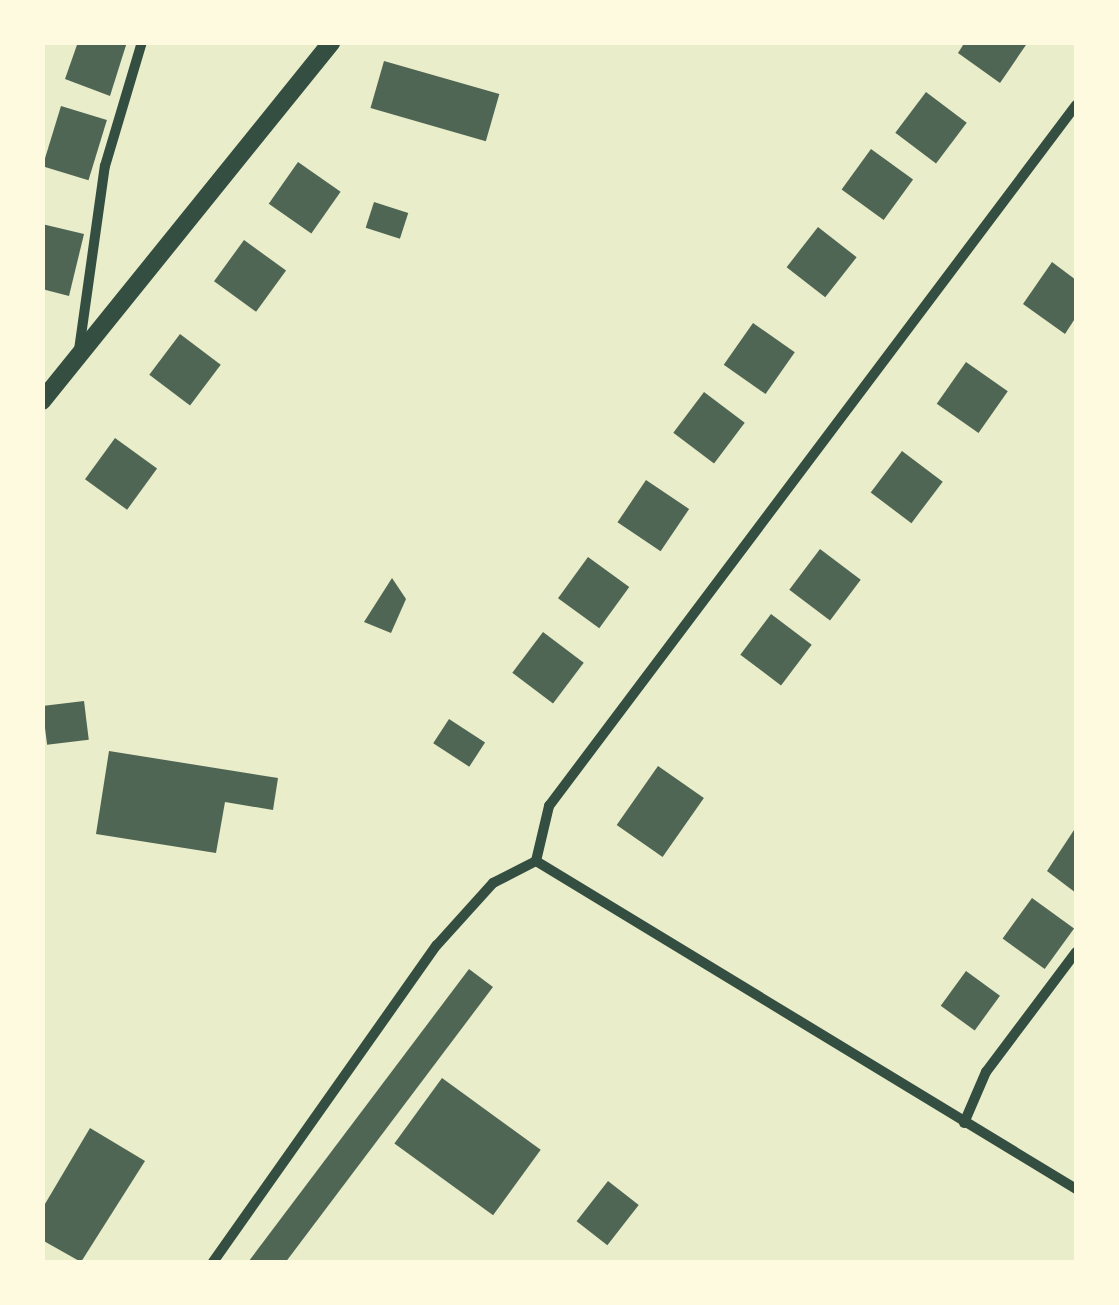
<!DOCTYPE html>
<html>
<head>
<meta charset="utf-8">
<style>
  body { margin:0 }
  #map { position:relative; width:1119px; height:1305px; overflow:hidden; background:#e9edc9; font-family:"Noto Sans",sans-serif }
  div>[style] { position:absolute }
  .building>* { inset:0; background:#4f6655; transform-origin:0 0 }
  .minor>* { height:10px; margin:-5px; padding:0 5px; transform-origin:5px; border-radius:5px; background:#344e41 }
  .tertiary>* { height:18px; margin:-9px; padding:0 9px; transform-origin:9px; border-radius:9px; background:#344e41 }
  span { translate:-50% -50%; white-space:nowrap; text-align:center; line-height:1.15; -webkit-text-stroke:10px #fefae0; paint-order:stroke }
  .frame { position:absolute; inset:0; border:45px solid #fefae0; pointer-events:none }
</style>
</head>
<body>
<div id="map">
  <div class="building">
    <div style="clip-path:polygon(78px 42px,127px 42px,110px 96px,65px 79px)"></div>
    <div style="clip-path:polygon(965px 42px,1028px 42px,1000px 83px,958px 53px)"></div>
    <div style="left:384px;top:61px;width:120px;height:49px;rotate:16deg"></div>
    <div style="left:926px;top:92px;width:51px;height:51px;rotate:37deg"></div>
    <div style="left:61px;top:106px;width:48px;height:63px;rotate:17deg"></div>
    <div style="left:871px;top:149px;width:52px;height:50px;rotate:36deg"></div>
    <div style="left:298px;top:162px;width:52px;height:51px;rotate:35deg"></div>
    <div style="left:374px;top:202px;width:36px;height:27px;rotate:18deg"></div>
    <div style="clip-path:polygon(42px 224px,84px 234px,69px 296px,42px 289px)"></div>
    <div style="left:818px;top:227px;width:49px;height:51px;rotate:38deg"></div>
    <div style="left:244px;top:240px;width:52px;height:51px;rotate:36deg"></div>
    <div style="clip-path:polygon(1052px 262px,1076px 280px,1076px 317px,1065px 334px,1023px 304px)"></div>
    <div style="left:753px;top:323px;width:51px;height:51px;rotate:35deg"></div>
    <div style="left:180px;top:334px;width:51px;height:51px;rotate:37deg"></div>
    <div style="left:966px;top:362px;width:51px;height:51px;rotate:35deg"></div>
    <div style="left:704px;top:392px;width:51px;height:51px;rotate:37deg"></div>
    <div style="left:115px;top:438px;width:52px;height:51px;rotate:36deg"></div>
    <div style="left:902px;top:451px;width:51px;height:52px;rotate:37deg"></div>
    <div style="left:646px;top:480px;width:52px;height:51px;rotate:34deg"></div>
    <div style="left:820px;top:549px;width:51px;height:51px;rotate:37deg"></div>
    <div style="left:588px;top:557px;width:51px;height:51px;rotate:36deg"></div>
    <div style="clip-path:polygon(392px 578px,406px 599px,391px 633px,364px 622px)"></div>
    <div style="left:771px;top:614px;width:51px;height:51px;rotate:37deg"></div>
    <div style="left:543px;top:632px;width:51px;height:51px;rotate:37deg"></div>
    <div style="left:84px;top:701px;width:39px;height:42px;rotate:83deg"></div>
    <div style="left:449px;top:719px;width:43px;height:29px;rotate:33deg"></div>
    <div style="clip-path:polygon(109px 751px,278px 778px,273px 810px,225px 802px,216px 853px,96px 834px)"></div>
    <div style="left:658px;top:766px;width:56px;height:72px;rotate:35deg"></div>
    <div style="clip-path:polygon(1076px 827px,1076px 893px,1047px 871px)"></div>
    <div style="left:1032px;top:898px;width:52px;height:50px;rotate:36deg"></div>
    <div style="left:469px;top:969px;width:30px;height:365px;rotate:37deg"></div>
    <div style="left:966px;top:971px;width:42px;height:43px;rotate:36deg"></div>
    <div style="left:442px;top:1078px;width:122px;height:81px;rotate:36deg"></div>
    <div style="clip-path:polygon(90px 1128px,145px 1161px,81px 1262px,42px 1240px,42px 1209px)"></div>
    <div style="left:608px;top:1181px;width:39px;height:51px;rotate:38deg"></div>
  </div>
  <div class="minor">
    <div style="left:79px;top:350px;width:186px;rotate:-82deg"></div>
    <div style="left:105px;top:166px;width:129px;rotate:-73.4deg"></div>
    <div style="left:536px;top:861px;width:57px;rotate:-76.7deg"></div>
    <div style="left:549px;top:806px;width:877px;rotate:-53.06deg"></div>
    <div style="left:536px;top:861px;width:632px;rotate:31.27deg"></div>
    <div style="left:964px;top:1123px;width:56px;rotate:-66.7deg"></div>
    <div style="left:986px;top:1072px;width:150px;rotate:-53.1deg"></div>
    <div style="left:213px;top:1262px;width:388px;rotate:-54.8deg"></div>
    <div style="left:437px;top:945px;width:84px;rotate:-47.9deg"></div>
    <div style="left:493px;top:883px;width:48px;rotate:-27.1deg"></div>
  </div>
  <div class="tertiary">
    <div style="left:42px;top:401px;width:461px;rotate:-51.1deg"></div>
  </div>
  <div class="frame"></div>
</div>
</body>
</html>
